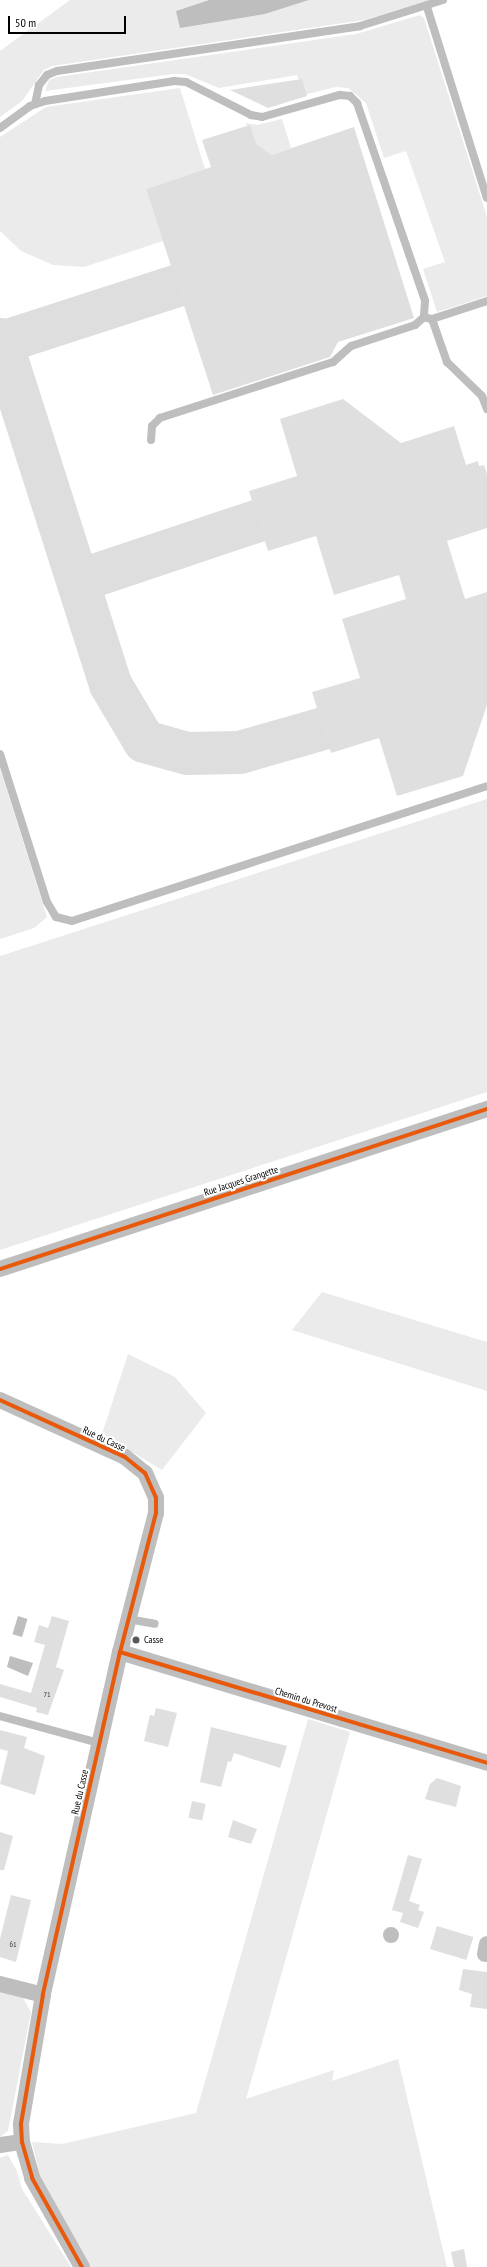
<!DOCTYPE html>
<html>
<head>
<meta charset="utf-8">
<style>
  body { margin:0 }
  #map { position:relative; width:487px; height:2267px; overflow:hidden; background:#fff; font-family:"PT Sans Narrow",sans-serif }
  div>[style] { position:absolute }
  .green>* { inset:0; background:#ebebeb }
  .water>* { inset:0; background:#bebebe; transform-origin:0 0 }
  .round { border-radius:50% }
  .taxiway>* { height:43px; margin:-21.5px; padding:0 21.5px; transform-origin:21.5px; border-radius:21.5px; background:#dedede }
  .building>* { inset:0; background:#dfdfdf; transform-origin:0 0 }
  .lane>* { height:8px; margin:-4px; padding:0 4px; transform-origin:4px; border-radius:4px; background:#bebebe }
  .street>* { height:16px; margin:-8px; padding:0 8px; transform-origin:8px; border-radius:8px; background:#bebebe }
  .cycleway>* { height:4px; margin:-2px; padding:0 2px; transform-origin:2px; border-radius:2px; background:#e8590c }
  .dots>* { width:11px; height:11px; translate:-50% -50%; box-sizing:border-box; border:2px solid #fff; border-radius:50% }
  span { translate:-50% -50%; white-space:nowrap; text-align:center; line-height:1.15; -webkit-text-stroke:4px #fff; paint-order:stroke }
  .number-label { font-size:8px; color:#383838 }
  .number-label span { -webkit-text-stroke-width:0 }
  .street-label { font-size:10px; color:#000 }
  .poi-label { font-size:10px; color:#000 }
  .left { translate:0 -50%; text-align:left }
  .scale { position:absolute; left:8px; top:16px; width:118px; height:18px; box-sizing:border-box; border:2px solid #000; border-top:0; padding-left:5px; font-size:12px; line-height:14px; white-space:nowrap; color:#000; -webkit-text-stroke:3px #fff; paint-order:stroke }
</style>
</head>
<body>
<div id="map">
  <div class="green">
    <div style="clip-path:polygon(70px 0,209px 0,176px 11px,265px 14px,309px 0,430px 0,364px 20px,52px 66px,44px 70px,22px 101px,0 117px,0 51px)"></div>
    <div style="clip-path:polygon(420px 15px,424px 18px,487px 217px,487px 296px,437px 312px,423px 269px,445px 262px,406px 151px,384px 158px,366px 103px,348px 88px,336px 87px,303px 95px,297px 75px,219px 88px,185px 74px,173px 74px,45px 91px,49px 80px,57px 77px,356px 34px)"></div>
    <div style="clip-path:polygon(180px 88px,205px 169px,146px 189px,163px 241px,84px 267px,53px 265px,21px 251px,0 231px,0 137px,46px 107px)"></div>
    <div style="clip-path:polygon(282px 119px,291px 148px,271px 155px,255px 153px,246px 123px,257px 125px)"></div>
    <div style="clip-path:polygon(0 769px,47px 917px,34px 928px,0 939px)"></div>
    <div style="clip-path:polygon(487px 799px,487px 1092px,0 1250px,0 956px)"></div>
    <div style="clip-path:polygon(322px 1292px,487px 1342px,487px 1391px,292px 1330px)"></div>
    <div style="clip-path:polygon(128px 1354px,175px 1377px,206px 1413px,162px 1470px,102px 1434px)"></div>
    <div style="clip-path:polygon(308px 1719px,350px 1732px,246px 2099px,334px 2070px,332px 2081px,398px 2059px,447px 2267px,89px 2267px,42px 2184px,32px 2142px,62px 2144px,196px 2113px)"></div>
    <div style="clip-path:polygon(0 1992px,23px 1998px,31px 2012px,8px 2131px,0 2137px)"></div>
    <div style="clip-path:polygon(8px 2155px,17px 2171px,22px 2189px,71px 2267px,0 2267px,0 2158px)"></div>
  </div>
  <div class="water">
    <div style="clip-path:polygon(209px 0,309px 0,265px 14px,180px 28px,176px 11px)"></div>
    <div style="left:18px;top:1616px;width:10px;height:19px;rotate:17deg"></div>
    <div style="clip-path:polygon(10px 1656px,33px 1663px,28px 1676px,7px 1667px)"></div>
    <div class="round" style="left:383px;top:1927px;width:16px;height:16px"></div>
  </div>
  <div class="taxiway">
    <div style="left:0;top:339px;width:362px;rotate:72.3deg"></div>
    <div style="left:110px;top:684px;width:66px;rotate:59.2deg"></div>
    <div style="left:144px;top:741px;width:45px;rotate:15.6deg"></div>
    <div style="left:187px;top:753px;width:52px;rotate:-1.1deg"></div>
    <div style="left:239px;top:752px;width:87px;rotate:-15.9deg"></div>
    <div style="left:1px;top:342px;width:185px;rotate:-17.9deg"></div>
    <div style="left:79px;top:580px;width:189px;rotate:-18.5deg"></div>
  </div>
  <div class="building">
    <div style="clip-path:polygon(302px 79px,307px 96px,268px 108px,230px 90px)"></div>
    <div style="clip-path:polygon(250px 125px,256px 144px,271px 155px,354px 127px,414px 318px,338px 342px,330px 357px,213px 395px,146px 189px,211px 167px,202px 140px)"></div>
    <div style="clip-path:polygon(343px 399px,401px 443px,454px 426px,466px 465px,478px 461px,479px 466px,484px 465px,487px 474px,487px 528px,447px 541px,465px 599px,487px 592px,487px 705px,463px 776px,397px 796px,379px 738px,331px 753px,312px 692px,360px 678px,342px 619px,406px 599px,399px 575px,334px 595px,316px 536px,268px 551px,249px 491px,297px 476px,280px 419px)"></div>
    <div style="clip-path:polygon(52px 1616px,69px 1621px,56px 1667px,64px 1670px,48px 1715px,36px 1712px,37px 1708px,0 1697px,0 1684px,31px 1693px,45px 1645px,34px 1642px,39px 1625px,48px 1628px)"></div>
    <div style="clip-path:polygon(156px 1708px,177px 1713px,168px 1747px,144px 1741px,150px 1715px,154px 1716px)"></div>
    <div style="clip-path:polygon(211px 1727px,287px 1746px,280px 1768px,234px 1753px,231px 1762px,228px 1761px,221px 1787px,200px 1782px)"></div>
    <div style="clip-path:polygon(0 1730px,27px 1737px,24px 1748px,45px 1756px,35px 1795px,0 1784px,8px 1751px,0 1749px)"></div>
    <div style="clip-path:polygon(437px 1778px,461px 1786px,456px 1807px,425px 1799px,430px 1784px)"></div>
    <div style="left:192px;top:1801px;width:14px;height:17px;rotate:12deg"></div>
    <div style="clip-path:polygon(233px 1820px,257px 1829px,251px 1844px,228px 1837px)"></div>
    <div style="clip-path:polygon(0 1832px,13px 1836px,4px 1870px,0 1870px)"></div>
    <div style="clip-path:polygon(408px 1855px,422px 1859px,409px 1901px,420px 1905px,418px 1910px,424px 1912px,418px 1928px,400px 1922px,403px 1913px,392px 1910px)"></div>
    <div style="clip-path:polygon(11px 1895px,31px 1900px,16px 1962px,0 1957px,0 1939px)"></div>
    <div style="left:437px;top:1926px;width:38px;height:24px;rotate:17deg"></div>
    <div style="clip-path:polygon(463px 1969px,487px 1972px,487px 2009px,470px 2007px,472px 1994px,459px 1990px)"></div>
    <div style="clip-path:polygon(464px 2249px,467px 2267px,454px 2267px,451px 2252px)"></div>
  </div>
  <div class="lane">
    <div style="left:427px;top:7px;width:200px;rotate:72.6deg"></div>
    <div style="left:35px;top:104px;width:19px;rotate:-78deg"></div>
    <div style="left:39px;top:85px;width:13px;rotate:-51deg"></div>
    <div style="left:47px;top:75px;width:11px;rotate:-22deg"></div>
    <div style="left:57px;top:71px;width:306px;rotate:-8.4deg"></div>
    <div style="left:360px;top:26px;width:87px;rotate:-17.4deg"></div>
    <div style="left:0;top:128px;width:37px;rotate:-36deg"></div>
    <div style="left:30px;top:106px;width:16px;rotate:-18deg"></div>
    <div style="left:45px;top:101px;width:131px;rotate:-8.8deg"></div>
    <div style="left:174px;top:81px;width:12px;rotate:5deg"></div>
    <div style="left:186px;top:82px;width:73px;rotate:26.9deg"></div>
    <div style="left:251px;top:115px;width:11px;rotate:10deg"></div>
    <div style="left:262px;top:117px;width:81px;rotate:-15.8deg"></div>
    <div style="left:340px;top:95px;width:10px;rotate:6deg"></div>
    <div style="left:350px;top:96px;width:10px;rotate:45deg"></div>
    <div style="left:357px;top:103px;width:209px;rotate:71deg"></div>
    <div style="left:425px;top:301px;width:16px;rotate:94deg"></div>
    <div style="left:424px;top:317px;width:12px;rotate:138deg"></div>
    <div style="left:415px;top:325px;width:67px;rotate:161.8deg"></div>
    <div style="left:351px;top:346px;width:24px;rotate:138deg"></div>
    <div style="left:333px;top:362px;width:182px;rotate:162.1deg"></div>
    <div style="left:160px;top:418px;width:11px;rotate:135deg"></div>
    <div style="left:152px;top:426px;width:14px;rotate:94deg"></div>
    <div style="left:427px;top:318px;width:5px;rotate:11deg"></div>
    <div style="left:432px;top:319px;width:58px;rotate:-18.1deg"></div>
    <div style="left:432px;top:319px;width:46px;rotate:70.8deg"></div>
    <div style="left:447px;top:362px;width:49px;rotate:44.2deg"></div>
    <div style="left:482px;top:396px;width:14px;rotate:69deg"></div>
    <div style="left:0;top:754px;width:155px;rotate:72.4deg"></div>
    <div style="left:47px;top:902px;width:17px;rotate:59deg"></div>
    <div style="left:56px;top:917px;width:16px;rotate:14deg"></div>
    <div style="left:72px;top:921px;width:436px;rotate:-18deg"></div>
    <div style="left:128px;top:1619px;width:27px;rotate:10deg"></div>
    <div style="left:0;top:1716px;width:103px;rotate:15.3deg"></div>
  </div>
  <div class="street">
    <div style="left:0;top:1269px;width:513px;rotate:-18.19deg"></div>
    <div style="left:0;top:1400px;width:137px;rotate:24.5deg"></div>
    <div style="left:125px;top:1457px;width:26px;rotate:39deg"></div>
    <div style="left:145px;top:1473px;width:27px;rotate:66deg"></div>
    <div style="left:156px;top:1498px;width:15px;rotate:90deg"></div>
    <div style="left:156px;top:1513px;width:144px;rotate:104.5deg"></div>
    <div style="left:120px;top:1652px;width:352px;rotate:102.7deg"></div>
    <div style="left:43px;top:1995px;width:131px;rotate:99.7deg"></div>
    <div style="left:21px;top:2124px;width:18px;rotate:87deg"></div>
    <div style="left:22px;top:2142px;width:37px;rotate:74deg"></div>
    <div style="left:32px;top:2178px;width:102px;rotate:60.7deg"></div>
    <div style="left:120px;top:1652px;width:383px;rotate:16.8deg"></div>
    <div style="left:485px;top:1954px;width:10px;rotate:-79deg"></div>
    <div style="left:0;top:1984px;width:44px;rotate:14.3deg"></div>
    <div style="left:0;top:2145px;width:22px;rotate:-8deg"></div>
  </div>
  <div class="cycleway">
    <div style="left:0;top:1269px;width:513px;rotate:-18.19deg"></div>
    <div style="left:0;top:1400px;width:137px;rotate:24.5deg"></div>
    <div style="left:125px;top:1457px;width:26px;rotate:39deg"></div>
    <div style="left:145px;top:1473px;width:27px;rotate:66deg"></div>
    <div style="left:156px;top:1498px;width:15px;rotate:90deg"></div>
    <div style="left:156px;top:1513px;width:144px;rotate:104.5deg"></div>
    <div style="left:120px;top:1652px;width:352px;rotate:102.7deg"></div>
    <div style="left:43px;top:1995px;width:131px;rotate:99.7deg"></div>
    <div style="left:21px;top:2124px;width:18px;rotate:87deg"></div>
    <div style="left:22px;top:2142px;width:37px;rotate:74deg"></div>
    <div style="left:32px;top:2178px;width:102px;rotate:60.7deg"></div>
    <div style="left:120px;top:1652px;width:383px;rotate:16.8deg"></div>
  </div>
  <div class="dots">
    <div style="left:136px;top:1640px;background:#595959"></div>
  </div>
  <div class="number-label">
    <span style="left:47px;top:1695px">71</span>
    <span style="left:13px;top:1945px">61</span>
  </div>
  <div class="street-label">
    <span style="left:241px;top:1181px;rotate:-18deg">Rue Jacques Grangette</span>
    <span style="left:104px;top:1439px;rotate:25deg">Rue du Casse</span>
    <span style="left:306px;top:1700px;rotate:17deg">Chemin du Prevost</span>
    <span style="left:80px;top:1792px;rotate:-77deg">Rue du Casse</span>
  </div>
  <div class="poi-label">
    <span class="left" style="left:144px;top:1640px">Casse</span>
  </div>
  <div class="scale">50 m</div>
</div>
</body>
</html>
